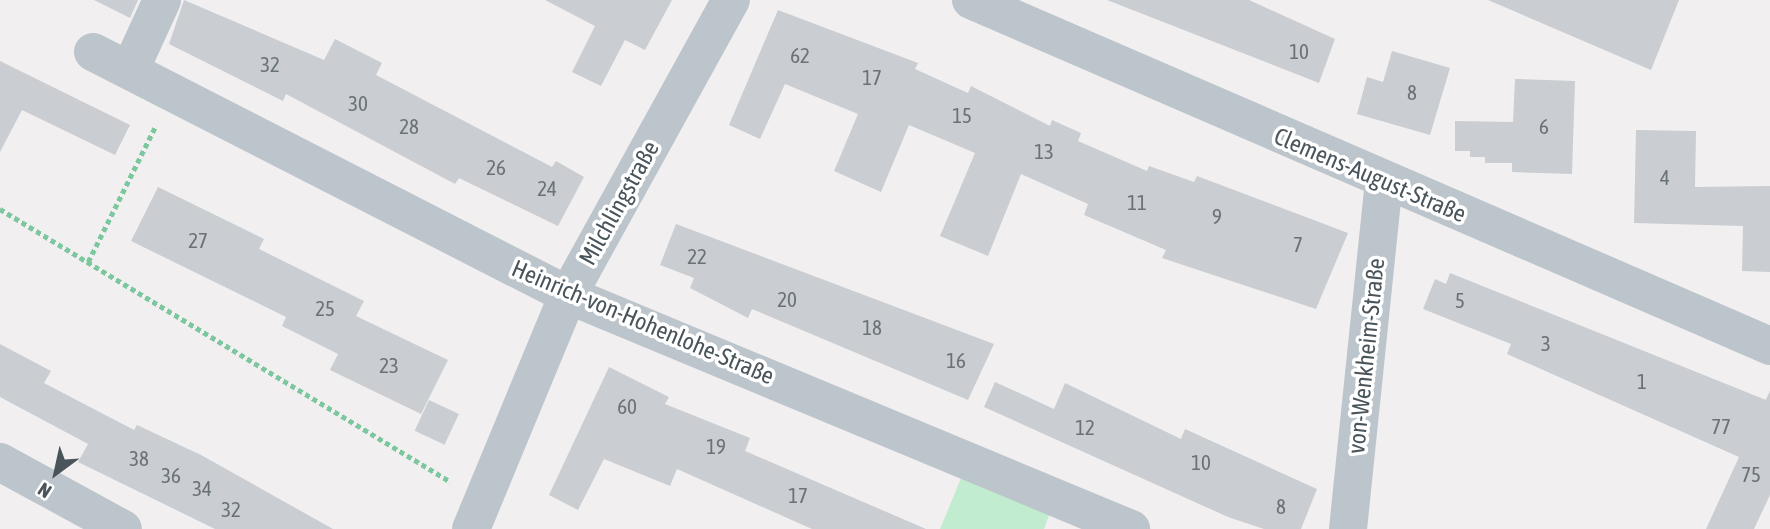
<!DOCTYPE html>
<html>
<head>
<meta charset="utf-8">
<style>
  body { margin:0 }
  #map { position:relative; width:1770px; height:529px; overflow:hidden; background:#f2eff0; font-family:"Asap Condensed",sans-serif }
  div>[style] { position:absolute }
  .green>* { inset:0; background:#c1eccf }
  .building>* { inset:0; background:#cacdd1; transform-origin:0 0 }
  .path>* { height:4.5px; margin-top:-2.25px; transform-origin:0; background:repeating-linear-gradient(90deg,#7cc79d 0 5px,transparent 0 8.5px) }
  .street>* { height:38px; margin:-19px; padding:0 19px; transform-origin:19px; border-radius:19px; background:#bcc5cb }
  span { translate:-50% -50%; white-space:nowrap; text-align:center; line-height:1.15; -webkit-text-stroke:7px #fff; paint-order:stroke }
  .number-label { font-size:21px; color:#697278 }
  .number-label span { -webkit-text-stroke-width:0 }
  .street-label { font-size:24px; color:#49545b }
  .north { position:absolute; left:21px; top:438px; width:70px; height:70px; -webkit-text-stroke:5px #fff; paint-order:stroke; rotate:213deg; font-size:19px; font-weight:700; line-height:28px; text-align:center; color:#49545b }
  .north::after { content:''; display:block; margin:auto; width:24px; height:32px; background:#49545b; clip-path:polygon(50% 0,100% 100%,50% 72%,0 100%) }
</style>
</head>
<body>
<div id="map">
  <div class="green">
    <div style="clip-path:polygon(969px 459px,1056px 496px,1044px 529px,940px 529px)"></div>
  </div>
  <div class="building">
    <div style="clip-path:polygon(94px 0,138px 0,130px 18px)"></div>
    <div style="clip-path:polygon(184px 0,324px 60px,335px 39px,382px 63px,376px 75px,552px 167px,556px 161px,584px 177px,558px 226px,459px 178px,455px 184px,286px 94px,283px 101px,169px 44px)"></div>
    <div style="clip-path:polygon(545px 0,672px 0,645px 50px,625px 40px,601px 86px,572px 72px,595px 26px)"></div>
    <div style="clip-path:polygon(1107px 0,1249px 0,1335px 39px,1319px 83px)"></div>
    <div style="clip-path:polygon(1488px 0,1679px 0,1651px 70px)"></div>
    <div style="clip-path:polygon(778px 10px,918px 63px,915px 69px,968px 93px,971px 86px,1050px 126px,1052px 120px,1081px 133px,1078px 141px,1147px 171px,1149px 166px,1194px 182px,1197px 176px,1348px 233px,1316px 309px,1162px 258px,1166px 250px,1084px 215px,1088px 204px,1021px 174px,988px 256px,940px 236px,975px 153px,909px 125px,881px 192px,834px 171px,858px 114px,785px 84px,760px 139px,729px 125px)"></div>
    <div style="clip-path:polygon(1392px 51px,1450px 68px,1430px 135px,1357px 114px,1367px 77px,1383px 82px)"></div>
    <div style="clip-path:polygon(0 61px,130px 125px,115px 155px,22px 110px,0 152px)"></div>
    <div style="clip-path:polygon(1515px 79px,1575px 81px,1572px 174px,1512px 172px,1512px 163px,1485px 163px,1485px 157px,1470px 157px,1470px 151px,1455px 151px,1455px 121px,1513px 122px)"></div>
    <div style="clip-path:polygon(1636px 130px,1696px 131px,1695px 187px,1770px 186px,1770px 272px,1742px 271px,1743px 226px,1634px 223px)"></div>
    <div style="clip-path:polygon(158px 187px,264px 239px,259px 249px,364px 301px,356px 316px,448px 360px,421px 414px,330px 370px,338px 354px,282px 326px,286px 317px,131px 241px)"></div>
    <div style="clip-path:polygon(676px 224px,994px 344px,968px 400px,752px 309px,748px 318px,690px 288px,694px 278px,660px 265px)"></div>
    <div style="clip-path:polygon(1450px 273px,1766px 400px,1757px 418px,1770px 391px,1770px 495px,1754px 529px,1706px 529px,1739px 457px,1507px 354px,1511px 344px,1423px 309px,1435px 279px,1446px 284px)"></div>
    <div style="clip-path:polygon(0 344px,51px 371px,44px 383px,134px 430px,137px 425px,201px 455px,333px 529px,215px 529px,78px 462px,88px 444px,0 397px)"></div>
    <div style="clip-path:polygon(609px 367px,669px 397px,665px 404px,750px 438px,745px 451px,926px 529px,812px 529px,677px 469px,670px 486px,604px 459px,578px 510px,549px 495px)"></div>
    <div style="clip-path:polygon(995px 382px,1054px 409px,1065px 383px,1181px 439px,1185px 429px,1317px 489px,1301px 529px,1264px 529px,1228px 517px,984px 407px)"></div>
    <div style="left:429px;top:400px;width:33px;height:34px;rotate:25deg"></div>
  </div>
  <div class="path">
    <div style="left:0;top:209px;width:527px;rotate:31.19deg"></div>
    <div style="left:88px;top:262px;width:153px;rotate:-63.6deg"></div>
  </div>
  <div class="street">
    <div style="left:971px;top:0;width:871px;rotate:23.41deg"></div>
    <div style="left:93px;top:52px;width:534px;rotate:27.09deg"></div>
    <div style="left:568px;top:295px;width:610px;rotate:22.57deg"></div>
    <div style="left:130px;top:70px;width:77px;rotate:-65.4deg"></div>
    <div style="left:0;top:462px;width:140px;rotate:28.6deg"></div>
    <div style="left:471px;top:529px;width:253px;rotate:-67.5deg"></div>
    <div style="left:568px;top:295px;width:337px;rotate:-61.1deg"></div>
    <div style="left:1348px;top:529px;width:348px;rotate:-84.1deg"></div>
  </div>
  <div class="number-label">
    <span style="left:1299px;top:51px">10</span>
    <span style="left:800px;top:55px">62</span>
    <span style="left:270px;top:64px">32</span>
    <span style="left:872px;top:77px">17</span>
    <span style="left:1412px;top:92px">8</span>
    <span style="left:358px;top:103px">30</span>
    <span style="left:962px;top:115px">15</span>
    <span style="left:409px;top:126px">28</span>
    <span style="left:1544px;top:126px">6</span>
    <span style="left:1044px;top:151px">13</span>
    <span style="left:496px;top:167px">26</span>
    <span style="left:1665px;top:177px">4</span>
    <span style="left:547px;top:188px">24</span>
    <span style="left:1137px;top:202px">11</span>
    <span style="left:1217px;top:216px">9</span>
    <span style="left:198px;top:240px">27</span>
    <span style="left:1298px;top:244px">7</span>
    <span style="left:697px;top:256px">22</span>
    <span style="left:787px;top:299px">20</span>
    <span style="left:1460px;top:300px">5</span>
    <span style="left:325px;top:308px">25</span>
    <span style="left:872px;top:327px">18</span>
    <span style="left:1546px;top:343px">3</span>
    <span style="left:956px;top:360px">16</span>
    <span style="left:389px;top:365px">23</span>
    <span style="left:1642px;top:381px">1</span>
    <span style="left:627px;top:406px">60</span>
    <span style="left:1721px;top:426px">77</span>
    <span style="left:1085px;top:427px">12</span>
    <span style="left:716px;top:446px">19</span>
    <span style="left:139px;top:458px">38</span>
    <span style="left:1201px;top:462px">10</span>
    <span style="left:1751px;top:474px">75</span>
    <span style="left:171px;top:475px">36</span>
    <span style="left:202px;top:488px">34</span>
    <span style="left:798px;top:495px">17</span>
    <span style="left:1281px;top:506px">8</span>
    <span style="left:231px;top:509px">32</span>
  </div>
  <div class="street-label">
    <span style="left:1370px;top:175px;rotate:23deg">Clemens-August-Straße</span>
    <span style="left:619px;top:203px;rotate:-61deg">Milchlingstraße</span>
    <span style="left:643px;top:322px;rotate:23deg">Heinrich-von-Hohenlohe-Straße</span>
    <span style="left:1366px;top:356px;rotate:-84deg">von-Wenkheim-Straße</span>
  </div>
  <div class="north">N</div>
</div>
</body>
</html>
